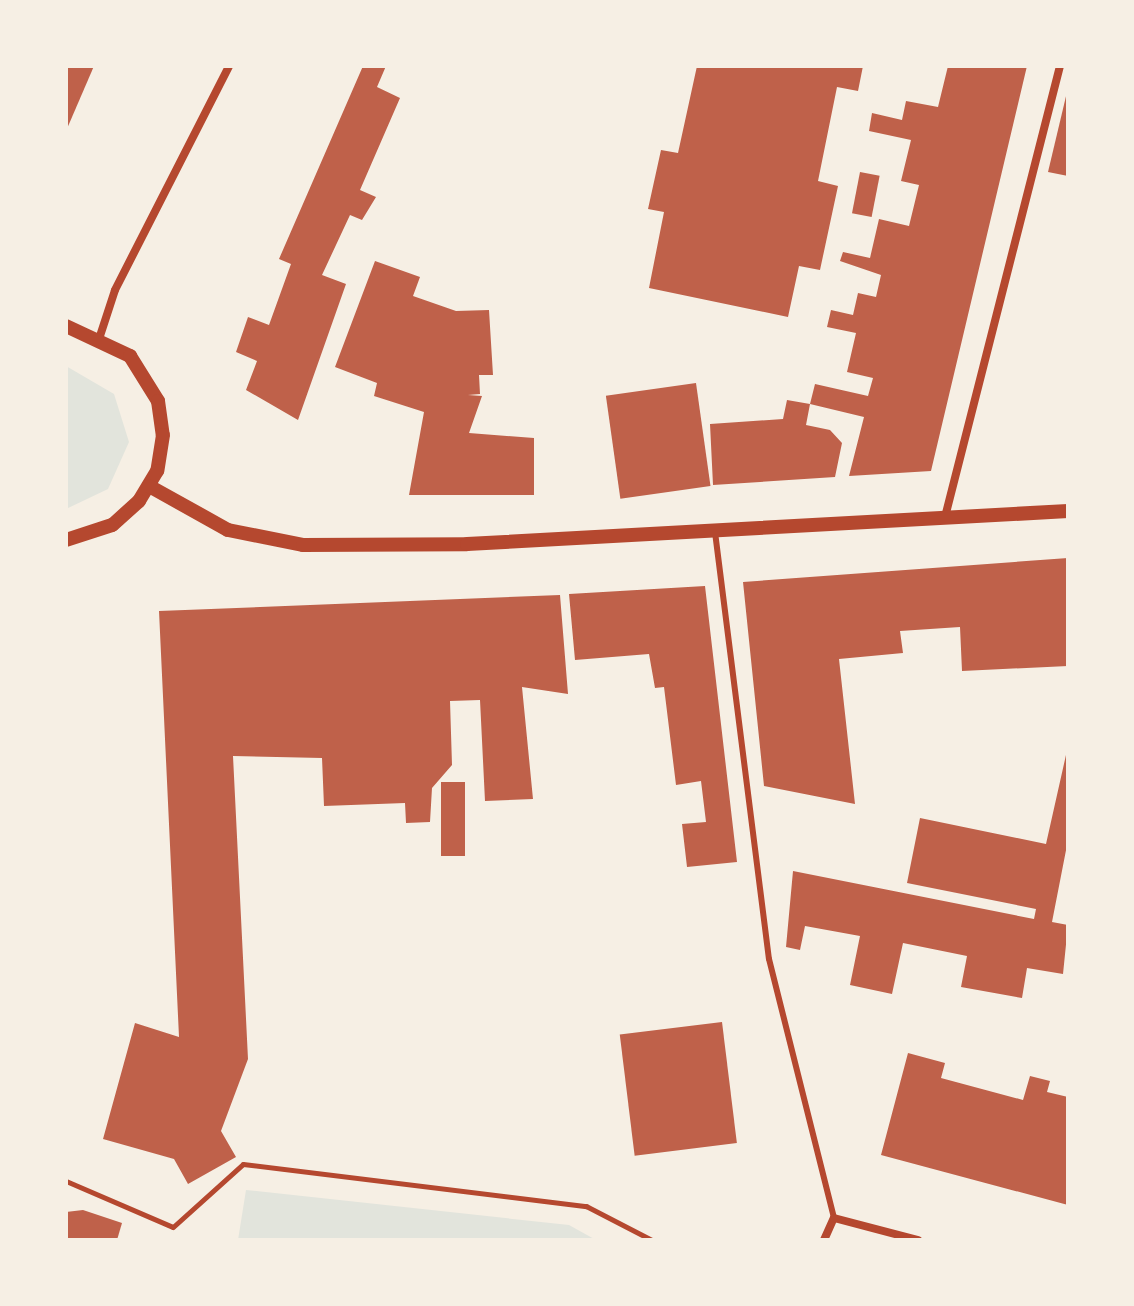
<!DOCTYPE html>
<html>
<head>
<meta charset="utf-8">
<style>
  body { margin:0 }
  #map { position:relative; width:1134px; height:1306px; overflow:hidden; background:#f6efe4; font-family:"Work Sans",sans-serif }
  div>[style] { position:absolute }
  .green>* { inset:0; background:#e2e4dc }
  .building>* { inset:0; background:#bf614a; transform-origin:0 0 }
  .path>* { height:5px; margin:-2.5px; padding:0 2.5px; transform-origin:2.5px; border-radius:2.5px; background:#b5482f }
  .service>* { height:6px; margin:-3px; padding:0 3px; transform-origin:3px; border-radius:3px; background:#b5482f }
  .minor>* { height:8px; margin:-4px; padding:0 4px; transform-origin:4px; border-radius:4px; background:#b5482f }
  .tertiary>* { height:14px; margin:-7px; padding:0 7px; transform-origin:7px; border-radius:7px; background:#b5482f }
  span { translate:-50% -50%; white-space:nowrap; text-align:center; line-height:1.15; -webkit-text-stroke:8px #f6efe4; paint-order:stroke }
  .frame { position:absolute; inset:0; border:68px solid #f6efe4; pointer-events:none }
</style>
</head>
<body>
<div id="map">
  <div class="green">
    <div style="clip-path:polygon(66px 366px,114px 394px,129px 442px,108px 489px,66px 509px)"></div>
    <div style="clip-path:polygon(246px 1190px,569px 1225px,596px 1240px,238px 1240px)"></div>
  </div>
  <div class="building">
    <div style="clip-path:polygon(66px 66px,94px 66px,66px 131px)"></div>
    <div style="clip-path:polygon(363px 66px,386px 66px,377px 87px,400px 98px,360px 190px,376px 197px,362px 220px,350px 215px,322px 275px,346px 284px,298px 420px,246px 390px,257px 361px,236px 352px,248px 317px,269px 325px,291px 264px,279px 259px)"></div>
    <div style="clip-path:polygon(697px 66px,863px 66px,858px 91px,837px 87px,818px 181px,838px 186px,820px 270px,799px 266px,788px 317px,649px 288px,664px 212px,648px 209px,661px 150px,678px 153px)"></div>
    <div style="clip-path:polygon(948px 66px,1027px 66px,931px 471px,849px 476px,864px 417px,810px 404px,806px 425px,830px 430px,842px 443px,835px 477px,713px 485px,710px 424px,783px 419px,787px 400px,810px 404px,815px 384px,868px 396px,873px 378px,847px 372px,856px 333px,827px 327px,831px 310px,853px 315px,858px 293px,876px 297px,881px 275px,840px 261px,843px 252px,870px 258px,879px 219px,909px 226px,919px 185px,901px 181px,911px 140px,869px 131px,872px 113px,902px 120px,906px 101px,938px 107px)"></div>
    <div style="clip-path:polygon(1067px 92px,1068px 92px,1068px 176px,1048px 172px)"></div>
    <div style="left:860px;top:172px;width:20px;height:42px;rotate:11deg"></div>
    <div style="clip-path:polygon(375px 261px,420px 277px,413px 296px,456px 311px,489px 310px,493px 375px,479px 375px,480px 394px,468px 395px,482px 396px,469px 433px,534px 438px,534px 495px,409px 495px,424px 412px,374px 396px,377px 383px,335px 367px)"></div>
    <div style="left:696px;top:383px;width:104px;height:91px;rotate:82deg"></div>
    <div style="clip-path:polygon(1068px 558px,1068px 666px,962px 671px,960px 627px,900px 631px,903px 653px,839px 659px,855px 804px,764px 786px,743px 582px)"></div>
    <div style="clip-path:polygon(705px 586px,737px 862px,687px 867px,682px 824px,706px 822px,701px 781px,676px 785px,664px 687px,655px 688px,649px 654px,575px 660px,569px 594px)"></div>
    <div style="clip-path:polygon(560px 595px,568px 694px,522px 687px,533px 799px,485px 801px,480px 700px,450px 701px,452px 765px,432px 788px,430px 822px,406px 823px,405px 803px,324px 806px,322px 758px,233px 756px,248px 1059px,221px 1131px,236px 1157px,188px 1184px,174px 1159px,103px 1139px,135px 1023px,179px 1037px,159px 611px)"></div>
    <div style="clip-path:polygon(1068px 746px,1068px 840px,1052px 922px,1068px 925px,1063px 974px,1027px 968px,1022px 998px,961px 987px,967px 956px,903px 943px,892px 994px,850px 985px,860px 936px,805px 926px,800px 950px,786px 947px,793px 871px,1034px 919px,1036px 909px,907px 883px,920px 818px,1046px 844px)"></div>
    <div style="left:441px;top:782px;width:24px;height:74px"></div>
    <div style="left:722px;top:1022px;width:122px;height:103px;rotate:83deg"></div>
    <div style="clip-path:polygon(908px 1053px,945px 1063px,941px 1078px,1023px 1100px,1030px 1076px,1050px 1081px,1047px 1092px,1068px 1097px,1068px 1205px,881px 1155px)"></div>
    <div style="clip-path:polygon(83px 1210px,122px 1223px,117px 1240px,66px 1240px,66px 1212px)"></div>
  </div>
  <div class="path">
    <div style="left:66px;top:1181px;width:116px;rotate:23.3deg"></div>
    <div style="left:173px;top:1227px;width:94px;rotate:-42deg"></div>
    <div style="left:243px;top:1164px;width:346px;rotate:7deg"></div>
    <div style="left:586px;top:1206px;width:74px;rotate:27.3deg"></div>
  </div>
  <div class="service">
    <div style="left:715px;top:532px;width:430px;rotate:82.8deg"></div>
    <div style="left:769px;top:959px;width:267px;rotate:75.9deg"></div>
  </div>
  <div class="minor">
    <div style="left:100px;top:336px;width:48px;rotate:-71.9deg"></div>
    <div style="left:115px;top:290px;width:251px;rotate:-63deg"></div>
    <div style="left:945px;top:517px;width:465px;rotate:-75.7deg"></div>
    <div style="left:824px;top:1240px;width:24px;rotate:-66deg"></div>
    <div style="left:834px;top:1218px;width:87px;rotate:14.7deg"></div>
  </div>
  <div class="tertiary">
    <div style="left:66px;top:326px;width:71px;rotate:25.1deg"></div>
    <div style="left:130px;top:356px;width:53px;rotate:58.1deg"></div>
    <div style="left:158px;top:401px;width:34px;rotate:82deg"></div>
    <div style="left:163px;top:435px;width:36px;rotate:99deg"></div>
    <div style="left:157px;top:471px;width:35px;rotate:121deg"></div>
    <div style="left:139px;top:501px;width:36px;rotate:138deg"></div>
    <div style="left:112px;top:525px;width:48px;rotate:161.9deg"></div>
    <div style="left:149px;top:486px;width:90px;rotate:29.1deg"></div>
    <div style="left:228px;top:530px;width:76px;rotate:11.3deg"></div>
    <div style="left:303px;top:545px;width:164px;rotate:-0.3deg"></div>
    <div style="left:467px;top:544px;width:602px;rotate:-3.14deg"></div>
  </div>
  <div class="frame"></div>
</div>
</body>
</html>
